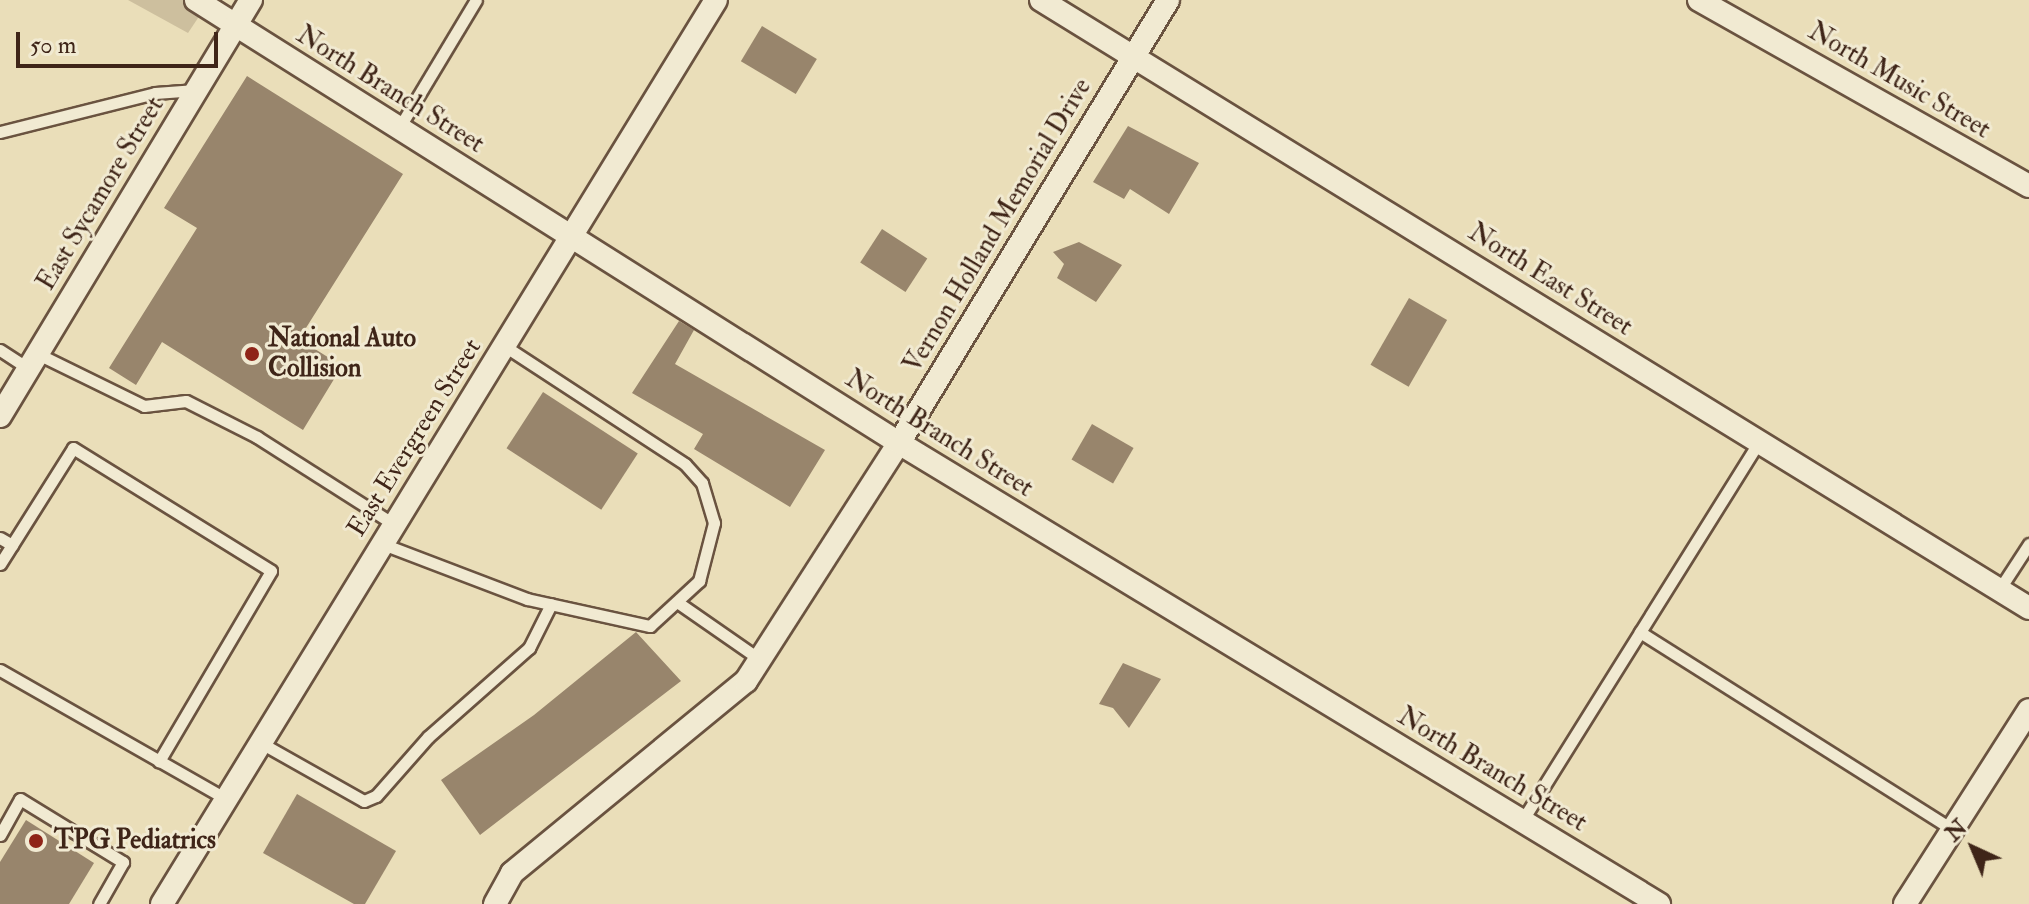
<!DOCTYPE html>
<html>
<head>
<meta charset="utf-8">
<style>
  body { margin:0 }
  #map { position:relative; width:2029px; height:904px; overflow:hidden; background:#eadeb9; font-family:"IM FELL Double Pica",serif }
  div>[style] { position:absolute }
  .green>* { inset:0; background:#cdbf9e }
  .building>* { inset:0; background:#98856c; transform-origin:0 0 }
  .roads { filter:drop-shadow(2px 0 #6a5340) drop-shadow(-2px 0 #6a5340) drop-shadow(0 2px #6a5340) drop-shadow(0 -2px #6a5340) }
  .service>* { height:11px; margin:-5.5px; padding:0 5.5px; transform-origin:5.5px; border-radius:5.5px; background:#f1ead2 }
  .minor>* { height:22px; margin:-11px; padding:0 11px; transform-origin:11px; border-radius:11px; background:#f1ead2 }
  .dots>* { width:22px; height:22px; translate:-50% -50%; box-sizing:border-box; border:4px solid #f1ead2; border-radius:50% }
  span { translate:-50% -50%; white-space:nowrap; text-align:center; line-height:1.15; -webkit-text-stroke:6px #f1ead2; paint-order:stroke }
  .street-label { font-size:26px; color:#3f2518 }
  .poi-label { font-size:26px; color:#3f2518; font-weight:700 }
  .left { translate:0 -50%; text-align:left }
  .north { position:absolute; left:1933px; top:808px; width:80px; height:80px; -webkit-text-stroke:6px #f1ead2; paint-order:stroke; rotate:316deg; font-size:22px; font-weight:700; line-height:32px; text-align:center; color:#3f2518 }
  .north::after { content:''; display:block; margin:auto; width:28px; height:36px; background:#3f2518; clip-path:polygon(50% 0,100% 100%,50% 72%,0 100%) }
  .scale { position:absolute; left:16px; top:32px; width:202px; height:36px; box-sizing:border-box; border:4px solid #3f2518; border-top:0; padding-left:10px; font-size:24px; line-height:28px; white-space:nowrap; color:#3f2518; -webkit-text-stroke:6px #f1ead2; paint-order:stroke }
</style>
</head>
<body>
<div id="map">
  <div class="green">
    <div style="clip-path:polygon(128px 0,210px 0,188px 33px)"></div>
  </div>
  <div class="building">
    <div style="left:762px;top:26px;width:64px;height:41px;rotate:31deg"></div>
    <div style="clip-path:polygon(247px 76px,403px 174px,299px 339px,342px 366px,303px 430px,162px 342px,136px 385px,109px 368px,197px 228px,164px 208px)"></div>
    <div style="clip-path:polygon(1128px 126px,1199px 163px,1169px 214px,1130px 189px,1124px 199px,1093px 182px)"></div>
    <div style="left:882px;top:229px;width:54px;height:40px;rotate:33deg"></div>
    <div style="clip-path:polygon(1079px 242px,1122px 265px,1096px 302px,1057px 278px,1064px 264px,1053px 252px)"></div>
    <div style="left:1409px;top:298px;width:44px;height:77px;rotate:30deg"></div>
    <div style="clip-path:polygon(679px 321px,694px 330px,675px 364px,825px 450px,790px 507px,694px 449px,703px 434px,632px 393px)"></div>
    <div style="left:543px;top:392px;width:113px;height:67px;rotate:33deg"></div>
    <div style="left:1092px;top:424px;width:48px;height:41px;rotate:30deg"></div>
    <div style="clip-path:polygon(636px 632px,681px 681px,480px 835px,441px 780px,534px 715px)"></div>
    <div style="clip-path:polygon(1123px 663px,1161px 679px,1129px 728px,1113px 708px,1099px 704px)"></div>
    <div style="clip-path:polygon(297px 794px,396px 851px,365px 904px,354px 904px,263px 853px)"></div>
    <div style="clip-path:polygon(26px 820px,94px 863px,69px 904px,0 904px,0 862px)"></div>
  </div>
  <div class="roads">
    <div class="service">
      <div style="left:399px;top:128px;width:149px;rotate:-59deg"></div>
      <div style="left:0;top:132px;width:160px;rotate:-14.1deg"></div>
      <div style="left:155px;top:93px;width:41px;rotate:-4.2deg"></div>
      <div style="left:0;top:350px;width:35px;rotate:33deg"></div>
      <div style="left:38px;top:354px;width:118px;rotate:26.1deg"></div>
      <div style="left:144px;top:406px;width:42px;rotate:-6.8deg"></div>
      <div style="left:186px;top:401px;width:80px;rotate:26.9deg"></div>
      <div style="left:257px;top:437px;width:164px;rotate:32.5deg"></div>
      <div style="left:0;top:538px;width:14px;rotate:30deg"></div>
      <div style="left:383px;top:544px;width:154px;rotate:20.9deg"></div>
      <div style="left:527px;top:599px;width:126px;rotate:12.4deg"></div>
      <div style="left:650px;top:626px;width:67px;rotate:-42.6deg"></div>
      <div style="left:699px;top:581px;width:60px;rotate:-75.5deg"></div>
      <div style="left:714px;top:523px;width:42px;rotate:-106.7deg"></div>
      <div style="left:702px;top:483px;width:25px;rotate:-132deg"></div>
      <div style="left:685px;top:464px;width:215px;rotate:-146.8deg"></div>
      <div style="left:0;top:564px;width:137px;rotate:-57.8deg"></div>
      <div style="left:73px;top:448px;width:233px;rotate:31.8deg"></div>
      <div style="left:271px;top:571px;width:221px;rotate:120.5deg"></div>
      <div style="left:1999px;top:590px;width:55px;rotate:-56.9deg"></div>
      <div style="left:680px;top:604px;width:96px;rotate:34.8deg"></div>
      <div style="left:1640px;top:632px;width:370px;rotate:32.3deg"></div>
      <div style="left:0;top:670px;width:260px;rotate:29.7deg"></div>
      <div style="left:261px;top:743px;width:118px;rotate:29.4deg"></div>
      <div style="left:364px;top:801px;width:13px;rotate:-23deg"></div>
      <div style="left:376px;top:796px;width:79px;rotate:-48.6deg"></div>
      <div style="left:428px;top:737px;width:135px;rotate:-41.4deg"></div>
      <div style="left:529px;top:648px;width:49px;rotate:-63.4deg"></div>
      <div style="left:1522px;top:821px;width:447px;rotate:-58deg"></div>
      <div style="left:0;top:835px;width:41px;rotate:-60.9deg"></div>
      <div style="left:20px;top:799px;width:121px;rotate:31.5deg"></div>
      <div style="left:123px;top:862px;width:48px;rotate:119.7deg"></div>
    </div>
    <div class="minor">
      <div style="left:196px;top:0;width:831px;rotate:32.22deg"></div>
      <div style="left:899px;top:443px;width:889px;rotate:31.24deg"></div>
      <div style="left:1041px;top:0;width:1160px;rotate:31.61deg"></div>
      <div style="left:1699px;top:0;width:379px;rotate:29.4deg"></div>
      <div style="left:0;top:416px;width:486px;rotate:-58.9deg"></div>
      <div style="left:162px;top:904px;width:1060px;rotate:-58.5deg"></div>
      <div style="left:495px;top:904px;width:35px;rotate:-61deg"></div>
      <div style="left:512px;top:873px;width:303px;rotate:-39.4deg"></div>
      <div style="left:746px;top:681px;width:283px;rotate:-57.3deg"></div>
      <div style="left:899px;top:443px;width:518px;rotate:-58.73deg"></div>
      <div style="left:1905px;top:904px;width:230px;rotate:-57.4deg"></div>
    </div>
  </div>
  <div class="dots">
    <div style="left:252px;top:354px;background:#8f2418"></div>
    <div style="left:36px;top:841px;background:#8f2418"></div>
  </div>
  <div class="street-label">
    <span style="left:1899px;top:81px;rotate:30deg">North Music Street</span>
    <span style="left:390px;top:90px;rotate:32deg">North Branch Street</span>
    <span style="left:101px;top:194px;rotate:-59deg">East Sycamore Street</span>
    <span style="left:998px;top:226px;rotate:-59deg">Vernon Holland Memorial Drive</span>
    <span style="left:1550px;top:280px;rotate:32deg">North East Street</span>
    <span style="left:939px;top:434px;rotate:32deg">North Branch Street</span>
    <span style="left:415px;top:438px;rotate:-58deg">East Evergreen Street</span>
    <span style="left:1492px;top:770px;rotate:31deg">North Branch Street</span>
  </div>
  <div class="poi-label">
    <span class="left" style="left:268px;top:354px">National Auto<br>Collision</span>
    <span class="left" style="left:54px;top:841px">TPG Pediatrics</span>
  </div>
  <div class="north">N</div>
  <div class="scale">50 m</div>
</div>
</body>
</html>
